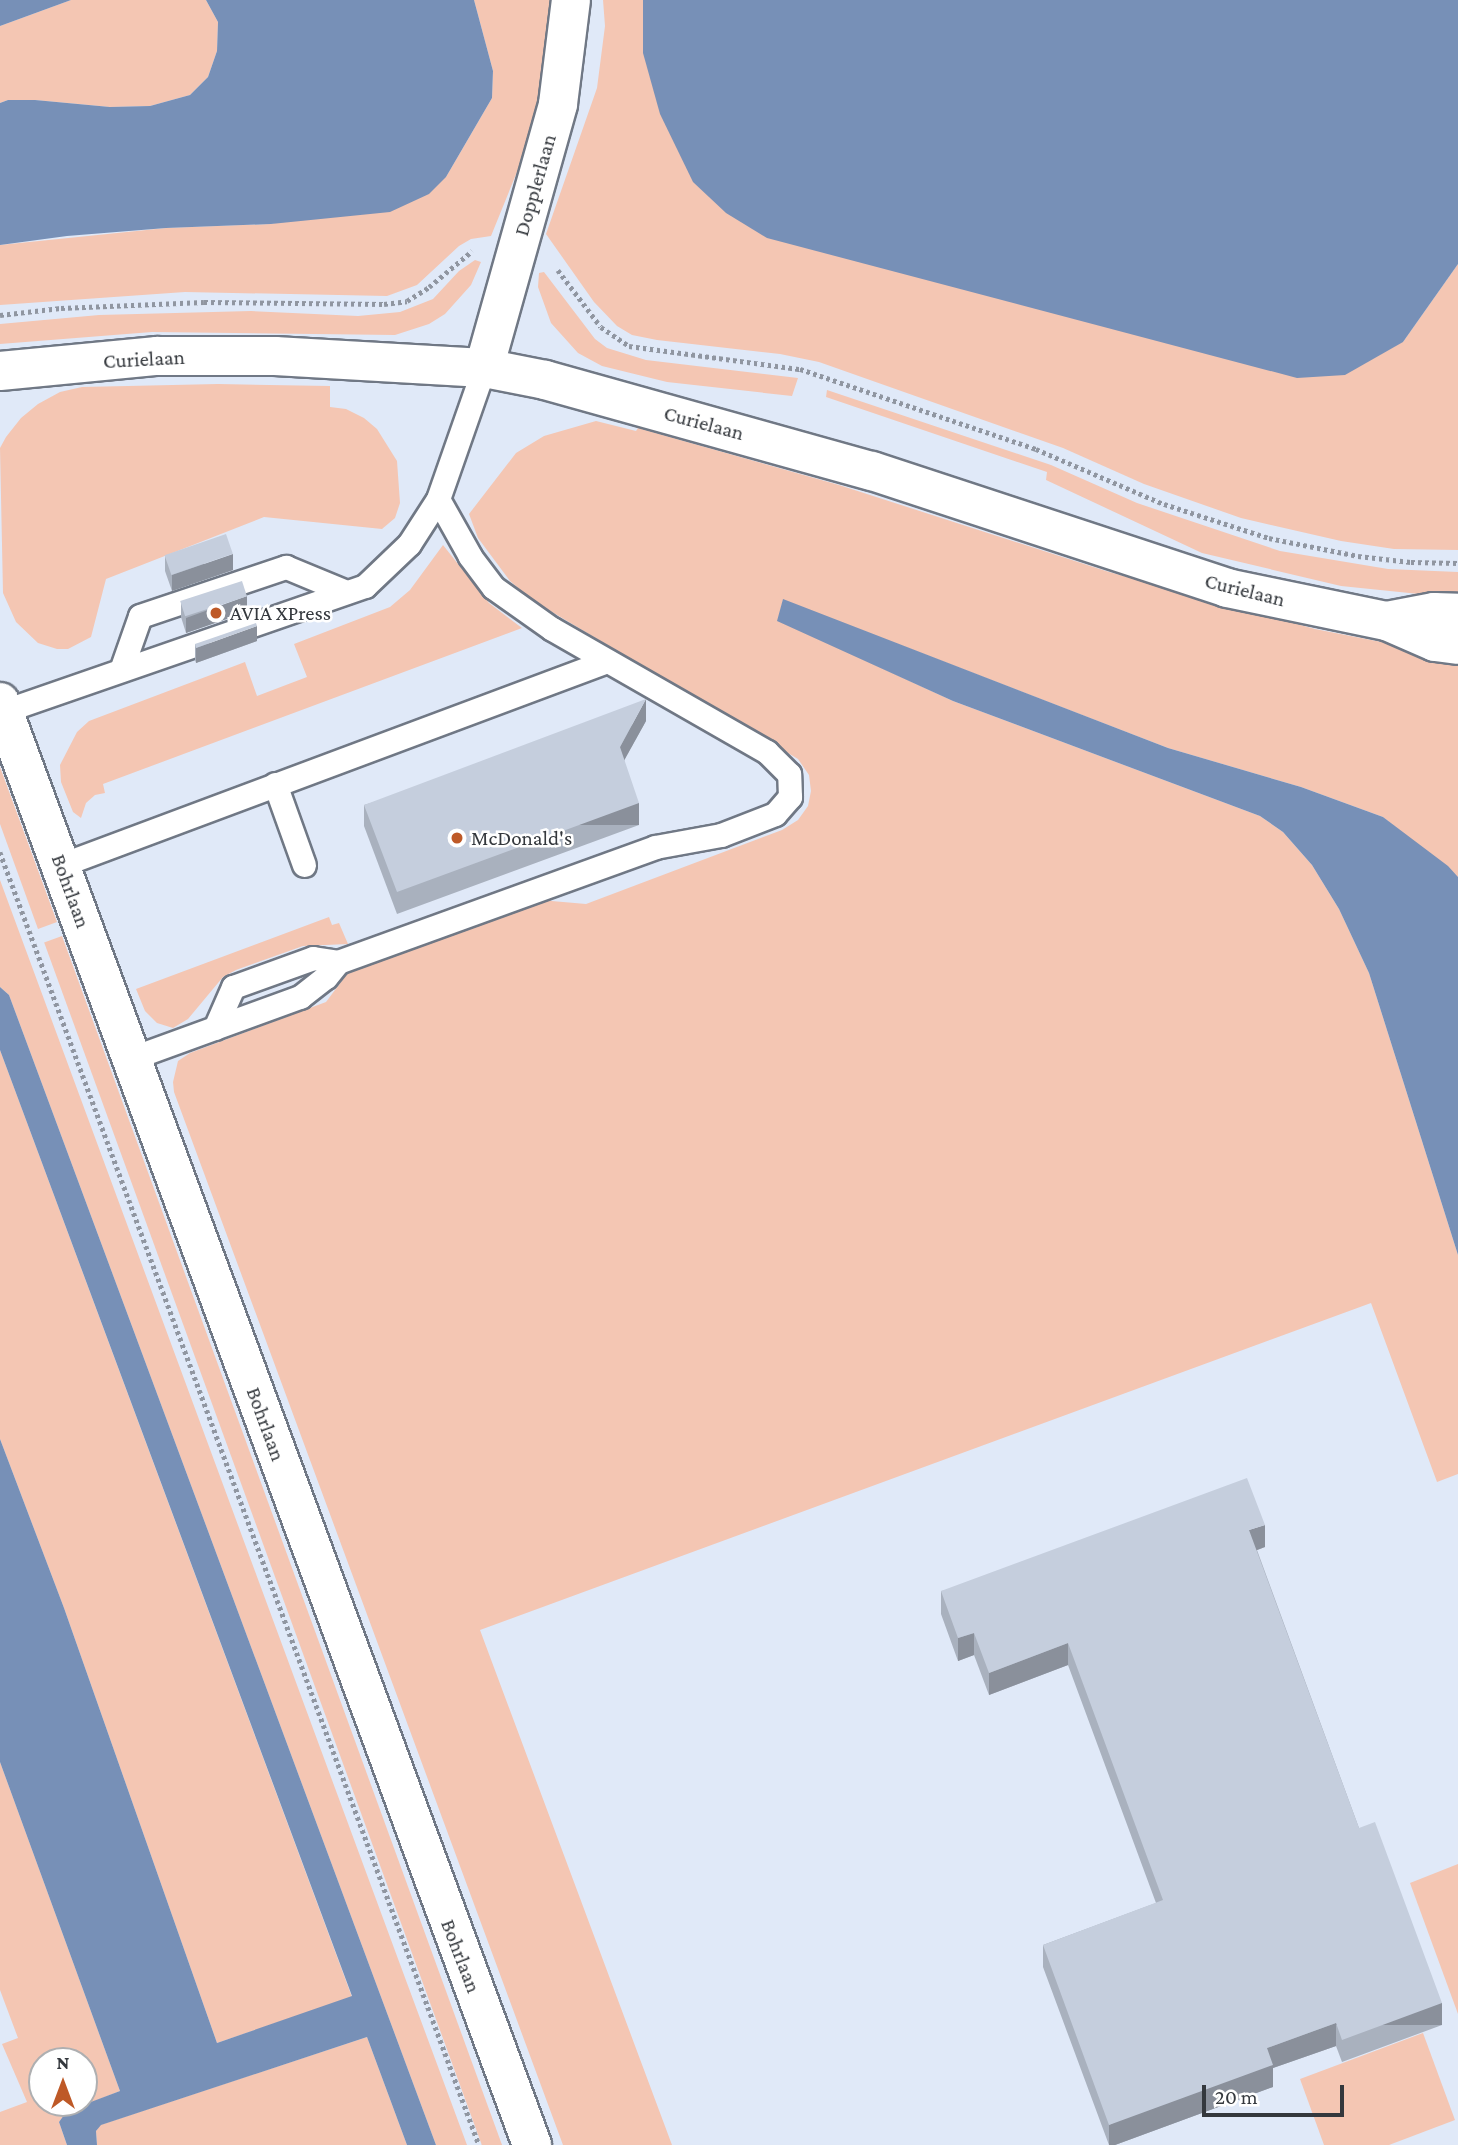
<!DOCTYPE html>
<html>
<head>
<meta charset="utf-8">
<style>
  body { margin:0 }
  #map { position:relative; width:1458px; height:2145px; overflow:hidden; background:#e0e9f8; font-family:"Crimson Pro",serif }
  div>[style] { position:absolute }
  .green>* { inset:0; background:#f4c6b3; transform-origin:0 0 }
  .water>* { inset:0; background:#7790b7 }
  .path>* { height:4.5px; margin-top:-2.25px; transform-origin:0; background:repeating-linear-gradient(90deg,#9096a1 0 3.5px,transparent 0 7px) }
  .roads { filter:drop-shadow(2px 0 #707885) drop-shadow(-2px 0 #707885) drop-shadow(0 2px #707885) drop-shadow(0 -2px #707885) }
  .lane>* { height:23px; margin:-11.5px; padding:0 11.5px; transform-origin:11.5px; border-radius:11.5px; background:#fff }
  .street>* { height:38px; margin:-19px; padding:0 19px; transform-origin:19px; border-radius:19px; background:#fff }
  .secondary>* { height:38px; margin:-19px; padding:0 19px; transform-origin:19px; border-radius:19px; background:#fff }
  .wall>* { inset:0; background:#a9b1be }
  .shaded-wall>* { inset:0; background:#8a909b; transform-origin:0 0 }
  .building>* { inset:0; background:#c5cedd; transform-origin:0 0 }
  .dots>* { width:19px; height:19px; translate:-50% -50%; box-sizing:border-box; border:4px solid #fff; border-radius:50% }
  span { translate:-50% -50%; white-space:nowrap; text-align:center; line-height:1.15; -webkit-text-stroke:5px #fff; paint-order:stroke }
  .street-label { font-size:21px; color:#34383d }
  .poi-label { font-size:21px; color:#34383d }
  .left { translate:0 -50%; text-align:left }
  .north { position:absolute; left:28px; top:2047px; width:70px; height:70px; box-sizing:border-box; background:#fff; border:2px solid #aeafb1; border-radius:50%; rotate:0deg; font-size:19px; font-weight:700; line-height:28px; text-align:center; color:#34383d }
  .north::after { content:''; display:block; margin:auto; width:24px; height:32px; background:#be5927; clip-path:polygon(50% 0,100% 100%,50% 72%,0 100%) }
  .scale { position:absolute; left:1202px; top:2085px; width:142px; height:32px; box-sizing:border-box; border:4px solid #34383d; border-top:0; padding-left:9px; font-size:21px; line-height:24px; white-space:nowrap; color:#34383d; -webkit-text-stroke:5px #fff; paint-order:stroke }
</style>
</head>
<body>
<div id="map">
  <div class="green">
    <div style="clip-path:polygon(71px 0,206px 0,218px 22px,217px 51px,208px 77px,190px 95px,150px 106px,110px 107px,35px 100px,8px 100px,0 103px,0 26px)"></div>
    <div style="clip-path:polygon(474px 0,551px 0,542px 90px,521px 162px,491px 236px,471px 239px,459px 246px,417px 285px,387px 296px,185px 292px,0 305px,0 245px,166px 228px,271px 224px,446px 177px,492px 98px,493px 71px)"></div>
    <div style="clip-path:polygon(603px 0,643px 0,643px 53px,1403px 342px,1458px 264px,1458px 550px,1394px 549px,1341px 541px,1241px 518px,1144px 484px,1063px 448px,819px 362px,780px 354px,657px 340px,632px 335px,617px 326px,594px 302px,546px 234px,597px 88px,605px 26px)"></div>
    <div style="clip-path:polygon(475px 260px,481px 262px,471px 285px,445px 314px,429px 324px,395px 335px,152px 332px,0 344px,0 324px,99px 315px,251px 311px,358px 316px,400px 312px,433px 299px,459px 271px)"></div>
    <div style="clip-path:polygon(544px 272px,595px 339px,607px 348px,646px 360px,798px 378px,792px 396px,667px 382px,602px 366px,578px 353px,551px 323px,538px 287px,539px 273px)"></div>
    <div style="clip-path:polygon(218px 384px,330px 386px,330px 407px,346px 409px,364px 418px,377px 429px,397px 461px,400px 503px,395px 518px,382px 529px,264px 517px,106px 579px,91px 637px,68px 649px,57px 649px,38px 643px,16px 622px,3px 593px,0 448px,6px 437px,21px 418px,38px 404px,60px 392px,82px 387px)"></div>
    <div style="clip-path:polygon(827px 390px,1051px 465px,1137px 503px,1280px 551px,1388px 569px,1458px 572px,1458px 598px,1341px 586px,1202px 553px,1046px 480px,1047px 472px,826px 397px)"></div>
    <div style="clip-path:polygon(596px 421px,636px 431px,638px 428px,839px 485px,1109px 572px,1315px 629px,1458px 657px,1458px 877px,1383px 817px,1301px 787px,1168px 748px,783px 600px,778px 620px,953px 701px,1260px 816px,1283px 832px,1312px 865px,1339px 909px,1369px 973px,1458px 1255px,1458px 1474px,1437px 1482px,1371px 1303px,480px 1630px,672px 2145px,563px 2145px,174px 1092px,173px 1082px,178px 1061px,190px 1053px,326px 1002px,347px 974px,359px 965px,540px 900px,586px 904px,782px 830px,798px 820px,808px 806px,811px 791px,809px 775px,798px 759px,532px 600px,510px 581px,478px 538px,469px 514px,516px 453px,544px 436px)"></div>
    <div style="clip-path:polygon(443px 545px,489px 603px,522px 628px,103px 784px,105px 793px,95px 795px,86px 803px,81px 818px,73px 812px,61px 782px,60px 765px,77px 732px,89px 721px,245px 662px,257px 696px,307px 677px,294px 644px,390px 607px,410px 590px)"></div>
    <div style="clip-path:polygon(0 767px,57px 922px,38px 929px,0 824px)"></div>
    <div style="clip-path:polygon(0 880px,394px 1948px,467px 2145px,436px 2145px,9px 995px,0 987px)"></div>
    <div style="clip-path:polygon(329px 917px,332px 925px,339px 923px,348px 944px,303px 946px,236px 970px,223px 977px,188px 1019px,173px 1028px,157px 1023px,145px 1011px,136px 989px)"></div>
    <div style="left:62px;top:936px;width:1289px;height:19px;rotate:70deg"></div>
    <div style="clip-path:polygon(0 1050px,352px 1997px,217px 2043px,64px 1608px,0 1439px)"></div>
    <div style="clip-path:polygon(evenodd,0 1762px,120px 2091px,67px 2112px,59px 2122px,67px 2145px,0 2145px,0 2112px,27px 2102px,2px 2044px,18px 2038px,0 1990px,0 1762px,42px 2061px,84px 2061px,84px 2103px,42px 2103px,42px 2061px)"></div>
    <div style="clip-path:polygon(1458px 1864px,1458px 2014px,1410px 1883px)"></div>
    <div style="clip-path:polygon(1423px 2033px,1455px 2120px,1389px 2145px,1324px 2145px,1300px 2079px)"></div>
    <div style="clip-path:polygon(367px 2037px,407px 2145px,97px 2145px,96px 2131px,100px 2125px)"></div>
  </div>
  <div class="water">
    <div style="clip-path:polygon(0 0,71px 0,0 26px)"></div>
    <div style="clip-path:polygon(206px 0,474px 0,493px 71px,492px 98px,446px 177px,429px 194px,390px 212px,271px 224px,166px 228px,67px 236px,0 245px,0 103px,8px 100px,35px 100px,110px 107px,150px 106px,190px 95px,208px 77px,217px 51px,218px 22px)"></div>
    <div style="clip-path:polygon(643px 0,1458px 0,1458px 264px,1403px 342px,1345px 375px,1297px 378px,767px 238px,726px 213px,693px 182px,660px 114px,643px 53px)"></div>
    <div style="clip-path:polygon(783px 599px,1168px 748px,1301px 787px,1383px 817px,1448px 866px,1458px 877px,1458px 1255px,1369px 973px,1339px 909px,1312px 865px,1283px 832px,1260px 816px,953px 701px,777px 621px)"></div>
    <div style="clip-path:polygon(0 987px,9px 995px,436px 2145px,407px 2145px,367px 2037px,101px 2125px,96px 2131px,97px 2145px,67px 2145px,59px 2122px,67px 2111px,120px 2091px,0 1762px,0 1439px,64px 1608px,217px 2043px,352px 1996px,0 1050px)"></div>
  </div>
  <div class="path">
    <div style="left:558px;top:270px;width:71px;rotate:53deg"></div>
    <div style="left:601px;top:327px;width:34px;rotate:34deg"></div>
    <div style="left:629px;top:346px;width:173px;rotate:7.7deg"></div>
    <div style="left:800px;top:369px;width:249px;rotate:18.7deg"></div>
    <div style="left:1036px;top:449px;width:139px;rotate:23.3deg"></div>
    <div style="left:1164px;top:504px;width:110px;rotate:17.9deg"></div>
    <div style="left:1269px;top:538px;width:91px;rotate:11.4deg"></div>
    <div style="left:1358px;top:556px;width:53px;rotate:6.5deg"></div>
    <div style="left:1411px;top:562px;width:47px;rotate:1.2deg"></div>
    <div style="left:0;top:315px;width:61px;rotate:-6.5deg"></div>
    <div style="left:61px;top:308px;width:143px;rotate:-2.4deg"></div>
    <div style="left:204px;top:302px;width:180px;rotate:0.6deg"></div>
    <div style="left:384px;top:304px;width:23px;rotate:-7deg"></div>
    <div style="left:407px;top:301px;width:26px;rotate:-32deg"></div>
    <div style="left:429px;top:287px;width:56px;rotate:-39.9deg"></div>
    <div style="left:0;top:852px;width:1379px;rotate:69.67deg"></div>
  </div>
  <div class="roads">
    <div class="lane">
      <div style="left:121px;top:670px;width:57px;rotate:-70.6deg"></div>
      <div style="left:140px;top:616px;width:154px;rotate:-18.6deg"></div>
      <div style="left:286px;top:567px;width:65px;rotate:22.6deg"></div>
      <div style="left:4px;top:711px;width:382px;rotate:-19.1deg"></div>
      <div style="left:365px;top:586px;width:61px;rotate:-43.7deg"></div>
      <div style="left:409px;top:544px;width:54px;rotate:-57.2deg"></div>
      <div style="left:438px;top:499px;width:139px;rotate:-70.7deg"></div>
      <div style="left:275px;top:784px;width:86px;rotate:70.3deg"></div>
      <div style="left:61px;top:865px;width:583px;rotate:-20.49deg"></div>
      <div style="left:215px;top:1028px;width:45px;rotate:-66.3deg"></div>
      <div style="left:233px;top:987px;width:85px;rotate:-19.9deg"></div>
      <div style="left:313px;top:958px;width:25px;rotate:9deg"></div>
      <div style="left:132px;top:1058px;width:179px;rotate:-20deg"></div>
      <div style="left:300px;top:997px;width:33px;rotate:-38deg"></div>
      <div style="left:326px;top:977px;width:19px;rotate:-51deg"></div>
      <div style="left:338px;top:962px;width:337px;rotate:-19.9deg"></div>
      <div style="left:655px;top:847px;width:67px;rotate:-10.3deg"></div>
      <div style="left:721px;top:835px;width:58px;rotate:-21.3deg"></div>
      <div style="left:775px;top:814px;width:23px;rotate:-49deg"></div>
      <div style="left:790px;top:797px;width:23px;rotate:-92deg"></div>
      <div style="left:789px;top:774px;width:31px;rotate:-135deg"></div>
      <div style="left:767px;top:752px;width:248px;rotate:-150.2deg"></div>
      <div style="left:552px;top:629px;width:72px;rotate:-144.6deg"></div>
      <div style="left:493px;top:587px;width:39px;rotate:-127deg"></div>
      <div style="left:470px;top:556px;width:65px;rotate:-119.3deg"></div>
    </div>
    <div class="street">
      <div style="left:484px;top:368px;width:274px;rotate:-74.3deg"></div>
      <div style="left:558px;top:104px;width:105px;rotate:-82.9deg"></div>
    </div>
    <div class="secondary">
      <div style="left:0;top:371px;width:158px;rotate:-5.5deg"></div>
      <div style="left:157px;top:356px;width:118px"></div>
      <div style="left:275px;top:356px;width:209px;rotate:3.3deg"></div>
      <div style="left:484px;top:368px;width:62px;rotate:11.1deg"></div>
      <div style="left:545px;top:380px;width:339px;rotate:15.6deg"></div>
      <div style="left:872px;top:471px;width:374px;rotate:18.2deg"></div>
      <div style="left:1227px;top:588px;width:163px;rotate:11.7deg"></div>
      <div style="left:1387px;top:621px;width:52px;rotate:23.6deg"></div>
      <div style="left:1435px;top:642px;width:23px;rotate:7deg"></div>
      <div style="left:1387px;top:621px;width:48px;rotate:-10.8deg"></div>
      <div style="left:1434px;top:612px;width:24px;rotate:2deg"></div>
      <div style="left:0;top:702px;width:1538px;rotate:69.76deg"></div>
    </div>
  </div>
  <div class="wall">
    <div style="clip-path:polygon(165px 555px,233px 570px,172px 591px,165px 571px)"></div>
    <div style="clip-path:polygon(181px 602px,247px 612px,186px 633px,181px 617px)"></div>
    <div style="clip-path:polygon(257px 641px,196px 663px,195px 660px,195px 644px)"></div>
    <div style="clip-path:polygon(646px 721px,624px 760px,639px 825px,397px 914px,364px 826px,364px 805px)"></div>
    <div style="clip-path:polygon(1265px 1547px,1257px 1550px,1359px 1828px,1442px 2025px,1342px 2062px,1336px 2046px,1273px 2068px,1273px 2087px,1115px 2145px,1109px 2145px,1043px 1967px,1043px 1945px,1156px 1903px,1068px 1665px,989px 1695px,974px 1655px,958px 1661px,941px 1614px,941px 1591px)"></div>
  </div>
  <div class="shaded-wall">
    <div style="clip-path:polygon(233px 554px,233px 570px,172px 591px,172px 575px)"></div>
    <div style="clip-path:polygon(247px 596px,247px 612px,186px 633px,186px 618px)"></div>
    <div style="clip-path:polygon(257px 626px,257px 641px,196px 663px,196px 648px)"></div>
    <div style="clip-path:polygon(646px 699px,646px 721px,620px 768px,620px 747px)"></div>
    <div style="left:639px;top:803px;width:22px;height:258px;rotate:90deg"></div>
    <div style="clip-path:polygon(1265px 1525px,1265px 1547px,1249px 1553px,1249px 1530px)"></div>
    <div style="clip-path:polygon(974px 1633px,974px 1655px,958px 1661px,958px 1638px)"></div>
    <div style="clip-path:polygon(1068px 1643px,1068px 1665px,989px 1695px,989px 1673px)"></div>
    <div style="left:1442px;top:2003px;width:22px;height:107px;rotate:90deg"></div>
    <div style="clip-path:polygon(1336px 2023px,1336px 2046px,1273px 2068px,1273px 2087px,1115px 2145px,1109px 2145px,1109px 2125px,1267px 2048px)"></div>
  </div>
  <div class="building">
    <div style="left:226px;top:534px;width:21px;height:65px;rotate:71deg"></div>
    <div style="left:242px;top:581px;width:16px;height:65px;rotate:72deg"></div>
    <div style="clip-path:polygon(256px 623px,257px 626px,196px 648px,195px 644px)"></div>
    <div style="clip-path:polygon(646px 699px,620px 747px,639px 803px,397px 892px,364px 805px)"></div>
    <div style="clip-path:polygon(1247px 1478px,1265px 1525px,1249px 1530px,1359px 1828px,1375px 1822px,1442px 2003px,1342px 2040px,1336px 2023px,1267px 2048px,1273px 2065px,1109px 2125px,1043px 1945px,1163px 1900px,1068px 1643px,989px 1673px,974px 1633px,958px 1638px,941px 1591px)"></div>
  </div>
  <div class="dots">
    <div style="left:216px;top:613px;background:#be5927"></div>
    <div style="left:457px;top:838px;background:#be5927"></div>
  </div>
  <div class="street-label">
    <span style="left:535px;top:185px;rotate:-74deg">Dopplerlaan</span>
    <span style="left:144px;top:359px;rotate:-3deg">Curielaan</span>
    <span style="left:704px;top:423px;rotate:15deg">Curielaan</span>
    <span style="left:1245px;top:590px;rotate:14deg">Curielaan</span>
    <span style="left:71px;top:891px;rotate:70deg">Bohrlaan</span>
    <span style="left:266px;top:1424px;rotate:70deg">Bohrlaan</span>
    <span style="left:461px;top:1956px;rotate:69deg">Bohrlaan</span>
  </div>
  <div class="poi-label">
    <span class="left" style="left:230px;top:613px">AVIA XPress</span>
    <span class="left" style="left:471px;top:838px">McDonald's</span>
  </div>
  <div class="north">N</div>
  <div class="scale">20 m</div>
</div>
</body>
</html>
